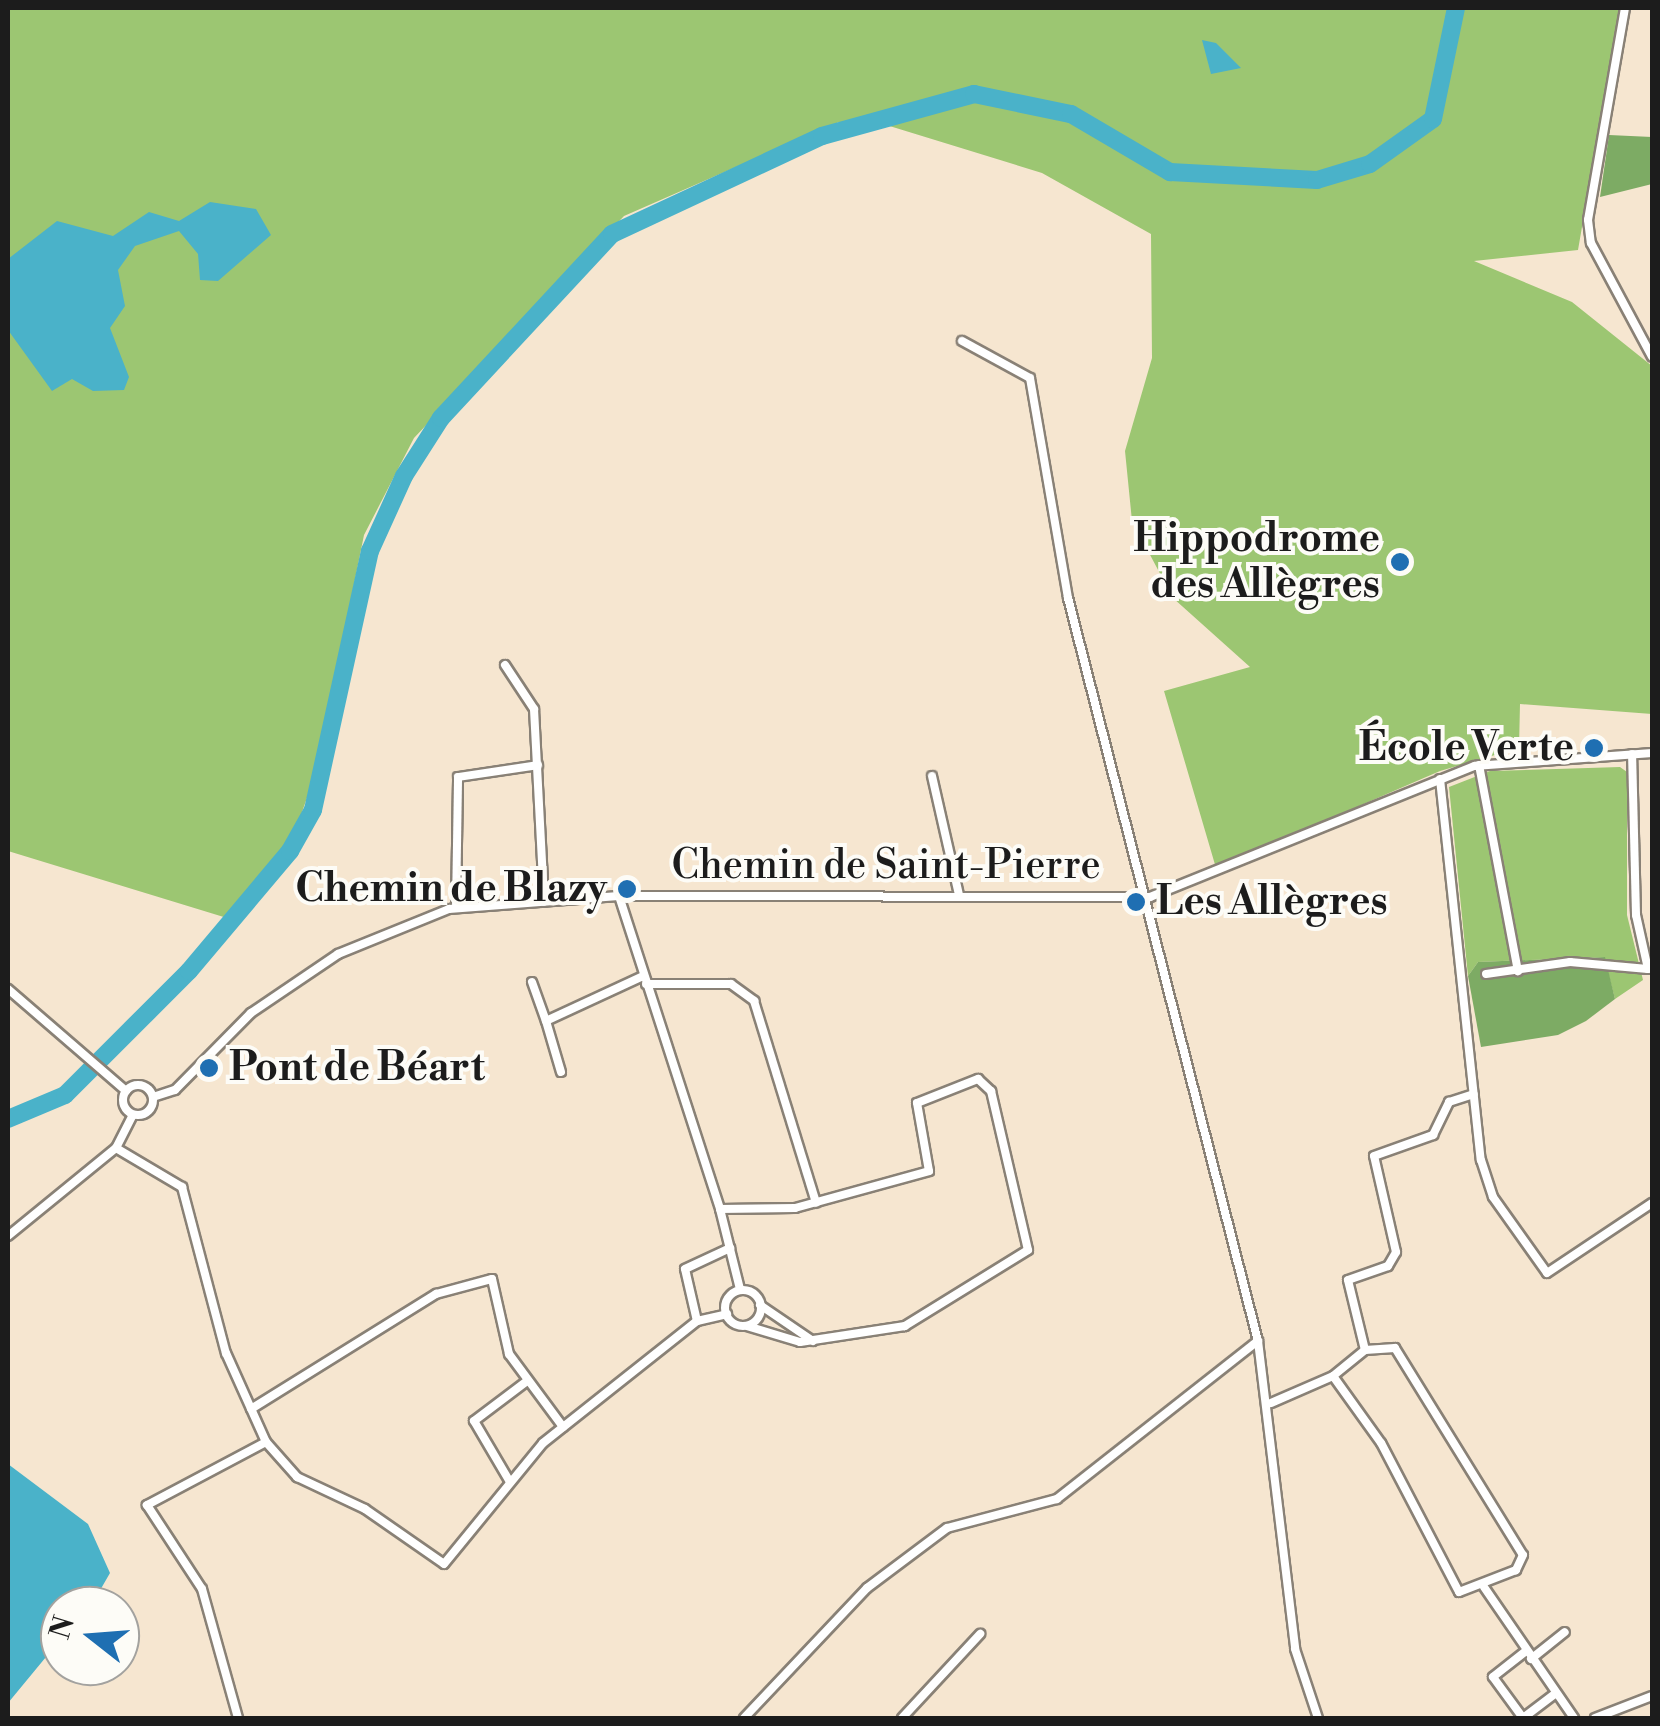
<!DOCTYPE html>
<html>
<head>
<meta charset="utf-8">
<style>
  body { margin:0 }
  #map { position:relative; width:1660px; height:1726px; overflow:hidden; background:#f6e6d0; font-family:"Libre Bodoni",serif }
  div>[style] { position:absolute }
  .green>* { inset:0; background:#9cc672 }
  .forest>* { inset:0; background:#7dab64 }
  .water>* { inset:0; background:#4ab2c9 }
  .river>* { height:18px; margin:-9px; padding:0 9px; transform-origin:9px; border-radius:9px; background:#4ab2c9 }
  .roads { filter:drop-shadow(2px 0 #898176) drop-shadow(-2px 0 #898176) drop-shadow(0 2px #898176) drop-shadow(0 -2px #898176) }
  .minor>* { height:8px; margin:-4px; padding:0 4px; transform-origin:4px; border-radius:4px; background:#fff }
  .minor>.ring { margin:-4px; padding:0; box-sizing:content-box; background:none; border:8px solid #fff; border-radius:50% }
  .dots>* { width:28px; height:28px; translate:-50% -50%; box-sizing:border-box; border:5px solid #fdfcf7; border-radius:50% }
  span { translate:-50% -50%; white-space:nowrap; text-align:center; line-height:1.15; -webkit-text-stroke:8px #fdfcf7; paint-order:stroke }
  .poi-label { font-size:40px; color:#1c1c1c; font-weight:700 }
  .right { translate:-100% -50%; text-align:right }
  .left { translate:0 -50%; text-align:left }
  .street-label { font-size:40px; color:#1c1c1c }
  .frame { position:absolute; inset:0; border:10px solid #1c1c1c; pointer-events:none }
  .north { position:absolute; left:40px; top:1586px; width:100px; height:100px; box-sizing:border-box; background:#fdfcf7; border:2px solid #a3a29f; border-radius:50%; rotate:287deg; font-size:28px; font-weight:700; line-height:40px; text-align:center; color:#1c1c1c }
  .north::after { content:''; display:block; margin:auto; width:35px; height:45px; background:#1f6fb2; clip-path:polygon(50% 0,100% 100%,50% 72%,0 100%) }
</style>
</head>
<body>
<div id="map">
  <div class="green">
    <div style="clip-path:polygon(8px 8px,1620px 8px,1578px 250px,1474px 261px,1572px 302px,1652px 366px,1652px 714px,1520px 704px,1519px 748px,1440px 771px,1216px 868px,1164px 691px,1250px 667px,1173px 598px,1132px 521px,1125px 451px,1152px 358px,1151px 234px,1042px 173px,883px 124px,839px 122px,624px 216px,414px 438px,364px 535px,316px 772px,294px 835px,227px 918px,8px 851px)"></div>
    <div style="clip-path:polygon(1620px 767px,1627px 772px,1627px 915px,1643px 980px,1615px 999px,1604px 957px,1478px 962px,1468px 976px,1449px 787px,1490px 771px)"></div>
  </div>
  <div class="forest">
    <div style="clip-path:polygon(1609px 135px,1652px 137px,1652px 184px,1600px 197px)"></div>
    <div style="clip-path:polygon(1605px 957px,1615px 999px,1586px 1021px,1558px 1035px,1481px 1047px,1468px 976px,1478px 962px)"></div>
  </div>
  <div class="water">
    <div style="clip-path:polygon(1202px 40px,1216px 43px,1241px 68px,1211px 74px)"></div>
    <div style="clip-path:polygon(210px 202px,256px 209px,271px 235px,218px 281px,200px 280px,198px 254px,179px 231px,135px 246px,118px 270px,125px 306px,110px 328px,129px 377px,124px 390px,93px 391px,72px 379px,52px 391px,8px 330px,8px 259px,57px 221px,113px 236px,149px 212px,179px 221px)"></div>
    <div style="clip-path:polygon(8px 1464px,88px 1524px,110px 1573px,91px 1606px,60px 1606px,60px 1640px,8px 1703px)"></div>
  </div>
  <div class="river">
    <div style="left:8px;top:1119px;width:62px;rotate:-22.8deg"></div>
    <div style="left:65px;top:1095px;width:175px;rotate:-45deg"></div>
    <div style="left:189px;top:971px;width:157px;rotate:-49.9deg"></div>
    <div style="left:290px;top:851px;width:47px;rotate:-60.7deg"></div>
    <div style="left:313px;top:810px;width:265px;rotate:-77.6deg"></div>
    <div style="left:370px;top:551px;width:82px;rotate:-65.6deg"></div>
    <div style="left:404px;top:476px;width:69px;rotate:-57.5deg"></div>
    <div style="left:441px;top:418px;width:251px;rotate:-47.1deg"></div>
    <div style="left:612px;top:234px;width:232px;rotate:-25deg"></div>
    <div style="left:822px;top:136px;width:158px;rotate:-15.4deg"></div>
    <div style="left:974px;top:94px;width:99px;rotate:11.7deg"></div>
    <div style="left:1071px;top:114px;width:115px;rotate:30.4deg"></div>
    <div style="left:1170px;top:172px;width:147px;rotate:3.1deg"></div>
    <div style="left:1317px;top:180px;width:55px;rotate:-16.8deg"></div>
    <div style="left:1370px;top:164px;width:77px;rotate:-35.5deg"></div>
    <div style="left:1433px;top:119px;width:113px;rotate:-78.3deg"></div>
  </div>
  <div class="roads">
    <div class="minor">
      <div style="left:1625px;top:8px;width:215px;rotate:99.9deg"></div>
      <div style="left:1588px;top:220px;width:23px;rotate:83deg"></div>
      <div style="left:1591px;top:243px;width:129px;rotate:61.8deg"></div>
      <div style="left:962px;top:341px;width:77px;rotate:28.6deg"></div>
      <div style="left:1030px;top:378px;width:223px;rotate:80.2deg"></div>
      <div style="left:1068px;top:598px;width:767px;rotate:75.66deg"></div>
      <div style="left:1258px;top:1341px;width:310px;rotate:83.1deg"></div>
      <div style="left:1295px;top:1649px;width:73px;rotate:71.6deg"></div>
      <div style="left:505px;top:665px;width:53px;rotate:56.6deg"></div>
      <div style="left:534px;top:709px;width:193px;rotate:87deg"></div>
      <div style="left:1479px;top:765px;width:210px;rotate:79.3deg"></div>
      <div style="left:932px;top:776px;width:122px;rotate:77.2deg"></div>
      <div style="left:1440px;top:779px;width:383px;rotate:83.9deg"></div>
      <div style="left:1481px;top:1160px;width:39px;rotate:72deg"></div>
      <div style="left:1493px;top:1197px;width:93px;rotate:54.6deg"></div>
      <div style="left:1547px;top:1273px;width:126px;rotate:-33.7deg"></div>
      <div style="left:619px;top:896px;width:329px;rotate:72.1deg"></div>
      <div style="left:720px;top:1209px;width:75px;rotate:-0.8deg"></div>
      <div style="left:795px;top:1208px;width:139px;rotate:-15.4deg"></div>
      <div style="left:929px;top:1171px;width:69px;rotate:-100deg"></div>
      <div style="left:917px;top:1103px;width:66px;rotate:-21.5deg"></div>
      <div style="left:978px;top:1079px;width:18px;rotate:43deg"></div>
      <div style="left:991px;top:1091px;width:163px;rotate:76.9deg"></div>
      <div style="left:1028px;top:1250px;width:145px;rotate:148.3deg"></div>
      <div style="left:905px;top:1326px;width:106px;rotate:171.3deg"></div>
      <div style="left:800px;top:1342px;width:55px;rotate:-163.2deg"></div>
      <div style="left:456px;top:908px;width:131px;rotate:-89.1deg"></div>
      <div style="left:458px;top:777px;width:81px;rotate:-8.5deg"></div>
      <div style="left:1486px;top:974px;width:85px;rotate:-8.1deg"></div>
      <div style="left:1570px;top:962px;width:78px;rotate:5.1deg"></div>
      <div style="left:1648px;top:969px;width:55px;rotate:-102.5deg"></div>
      <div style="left:1636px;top:915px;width:161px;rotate:-91.4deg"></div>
      <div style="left:532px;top:982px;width:41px;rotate:70.3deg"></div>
      <div style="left:646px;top:984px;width:85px"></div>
      <div style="left:731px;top:984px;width:29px;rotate:36deg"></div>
      <div style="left:754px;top:1001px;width:211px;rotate:72.9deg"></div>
      <div style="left:8px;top:989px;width:156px;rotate:40.8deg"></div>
      <div style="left:561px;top:1072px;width:53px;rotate:-106.4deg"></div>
      <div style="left:546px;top:1021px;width:107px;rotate:-24.9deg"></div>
      <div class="ring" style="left:123px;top:1085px;width:22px;height:22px"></div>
      <div style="left:153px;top:1097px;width:23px;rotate:-18deg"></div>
      <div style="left:175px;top:1090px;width:108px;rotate:-45.4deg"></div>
      <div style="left:251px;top:1013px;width:105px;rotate:-34.1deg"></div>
      <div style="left:338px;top:954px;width:120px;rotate:-22.1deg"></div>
      <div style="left:449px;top:909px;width:170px;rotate:-4.4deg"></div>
      <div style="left:619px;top:896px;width:531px;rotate:0.11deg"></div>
      <div style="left:1150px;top:897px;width:350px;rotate:-22deg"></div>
      <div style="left:1475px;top:766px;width:177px;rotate:-4.2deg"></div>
      <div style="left:116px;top:1148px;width:77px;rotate:30.6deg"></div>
      <div style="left:182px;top:1187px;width:172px;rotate:75.2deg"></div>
      <div style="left:226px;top:1353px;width:98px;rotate:65.8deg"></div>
      <div style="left:266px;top:1442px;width:135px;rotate:152.1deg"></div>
      <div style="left:147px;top:1505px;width:100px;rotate:56.8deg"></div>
      <div style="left:202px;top:1589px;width:134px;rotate:74.4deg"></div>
      <div style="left:720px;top:1209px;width:82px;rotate:76deg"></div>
      <div style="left:8px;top:1236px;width:139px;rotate:-39.2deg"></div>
      <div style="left:116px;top:1148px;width:37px;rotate:-63deg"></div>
      <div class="ring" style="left:725px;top:1290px;width:28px;height:28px"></div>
      <div style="left:760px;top:1305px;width:64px;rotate:34.2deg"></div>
      <div style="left:697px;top:1321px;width:53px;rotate:-103deg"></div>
      <div style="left:685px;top:1269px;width:50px;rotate:-25deg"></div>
      <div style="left:1365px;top:1350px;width:72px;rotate:-103.7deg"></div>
      <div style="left:1348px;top:1280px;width:42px;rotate:-19.3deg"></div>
      <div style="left:1388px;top:1266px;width:16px;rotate:-60deg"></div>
      <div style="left:1396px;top:1252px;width:98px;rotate:-102.9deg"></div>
      <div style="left:1374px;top:1156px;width:63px;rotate:-19.6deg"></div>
      <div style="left:1433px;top:1135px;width:37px;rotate:-64deg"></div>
      <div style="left:1449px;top:1102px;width:26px;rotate:-18deg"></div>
      <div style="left:1271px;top:1403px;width:68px;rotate:-23.5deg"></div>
      <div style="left:1333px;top:1376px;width:41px;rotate:-39.1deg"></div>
      <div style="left:1365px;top:1350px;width:30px;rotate:-4deg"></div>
      <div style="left:1395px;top:1348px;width:243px;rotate:58.3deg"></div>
      <div style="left:1523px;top:1555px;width:17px;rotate:115deg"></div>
      <div style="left:1516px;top:1570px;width:61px;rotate:158.9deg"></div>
      <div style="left:1459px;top:1592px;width:168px;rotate:-117.6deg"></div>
      <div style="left:1381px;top:1443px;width:82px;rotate:-125.6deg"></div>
      <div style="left:251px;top:1409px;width:218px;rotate:-31.9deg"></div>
      <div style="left:436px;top:1294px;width:58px;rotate:-15deg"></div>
      <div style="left:492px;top:1279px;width:77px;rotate:77.2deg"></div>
      <div style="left:509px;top:1354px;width:91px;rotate:53.5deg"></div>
      <div style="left:266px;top:1442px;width:47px;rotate:48.5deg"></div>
      <div style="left:297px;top:1477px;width:75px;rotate:25.2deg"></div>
      <div style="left:365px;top:1509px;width:96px;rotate:34.8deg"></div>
      <div style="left:444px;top:1564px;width:156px;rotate:-50.7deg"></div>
      <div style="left:543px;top:1443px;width:196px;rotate:-38.4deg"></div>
      <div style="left:697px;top:1321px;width:31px;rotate:-13deg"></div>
      <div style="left:510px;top:1482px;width:71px;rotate:-120.5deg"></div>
      <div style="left:474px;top:1421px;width:66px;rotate:-37deg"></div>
      <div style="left:1484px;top:1587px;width:159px;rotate:55.5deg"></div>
      <div style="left:1526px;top:1651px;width:42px;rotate:141.8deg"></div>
      <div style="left:1493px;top:1677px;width:51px;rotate:53.8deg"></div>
      <div style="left:1523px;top:1718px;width:41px;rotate:-37.1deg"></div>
      <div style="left:1531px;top:1659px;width:43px;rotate:-38.5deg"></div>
      <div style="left:744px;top:1718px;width:179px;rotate:-46.6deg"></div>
      <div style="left:867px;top:1588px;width:100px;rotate:-36.9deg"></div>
      <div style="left:947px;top:1528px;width:114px;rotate:-14.8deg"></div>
      <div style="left:1057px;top:1499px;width:256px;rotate:-38.2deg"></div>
      <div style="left:902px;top:1718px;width:115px;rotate:-47.1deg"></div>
      <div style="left:1595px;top:1718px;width:61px;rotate:-21.1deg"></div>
    </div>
  </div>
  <div class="dots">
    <div style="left:1400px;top:562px;background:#1f6fb2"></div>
    <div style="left:1594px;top:748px;background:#1f6fb2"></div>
    <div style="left:627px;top:889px;background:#1f6fb2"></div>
    <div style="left:1136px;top:902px;background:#1f6fb2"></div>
    <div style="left:209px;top:1068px;background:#1f6fb2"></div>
  </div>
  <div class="poi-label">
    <span class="right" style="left:1380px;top:562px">Hippodrome<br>des Allègres</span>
    <span class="right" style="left:1574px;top:748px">École Verte</span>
    <span class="right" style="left:607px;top:889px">Chemin de Blazy</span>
    <span class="left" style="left:1156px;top:902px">Les Allègres</span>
    <span class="left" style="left:229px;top:1068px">Pont de Béart</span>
  </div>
  <div class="street-label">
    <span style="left:886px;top:866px">Chemin de Saint-Pierre</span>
  </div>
  <div class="frame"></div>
  <div class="north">N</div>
</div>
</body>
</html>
